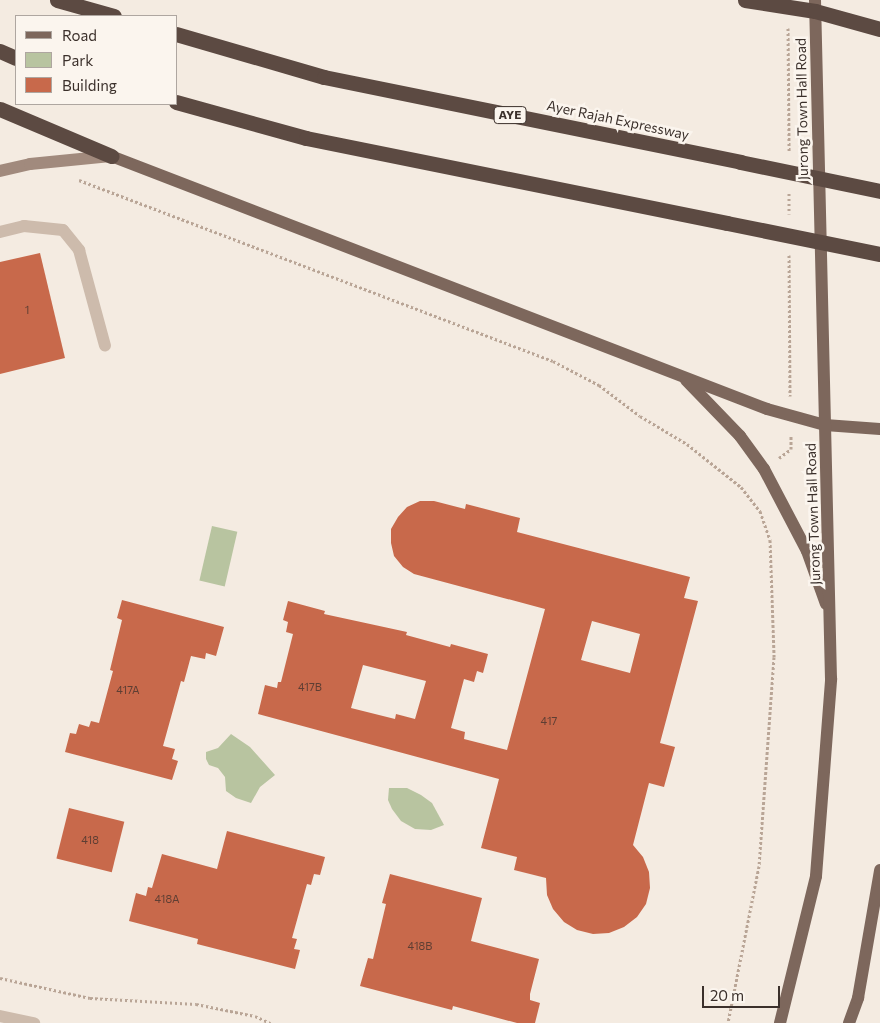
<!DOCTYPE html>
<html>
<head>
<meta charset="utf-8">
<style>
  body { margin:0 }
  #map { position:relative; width:880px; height:1023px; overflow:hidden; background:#f4ebe1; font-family:Commissioner,sans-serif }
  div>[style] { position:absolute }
  .green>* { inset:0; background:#b8c4a0; transform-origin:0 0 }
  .building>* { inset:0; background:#c8694b; transform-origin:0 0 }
  .path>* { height:3px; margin-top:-1.5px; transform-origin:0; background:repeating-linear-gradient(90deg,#b9a596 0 2.5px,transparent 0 5px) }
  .lane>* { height:12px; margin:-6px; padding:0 6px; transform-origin:6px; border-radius:6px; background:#cdbbac }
  .street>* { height:12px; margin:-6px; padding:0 6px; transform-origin:6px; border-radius:6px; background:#cdbbac }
  .secondary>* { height:12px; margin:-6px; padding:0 6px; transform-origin:6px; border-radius:6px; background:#a18a7d }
  .primary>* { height:12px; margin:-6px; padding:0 6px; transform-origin:6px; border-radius:6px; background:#7d675c }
  .highway>* { height:15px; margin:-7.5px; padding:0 7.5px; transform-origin:7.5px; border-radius:7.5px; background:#5c4a42 }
  .highway-bridge>* { height:15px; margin:-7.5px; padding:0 7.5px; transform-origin:7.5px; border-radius:7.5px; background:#5c4a42 }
  span { translate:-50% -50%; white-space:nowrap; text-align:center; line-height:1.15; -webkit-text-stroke:5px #fbf5ee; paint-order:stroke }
  .number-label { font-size:11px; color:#5e3e33 }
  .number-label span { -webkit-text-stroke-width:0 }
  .shield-label span { padding:1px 4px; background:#fbf5ee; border:1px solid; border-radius:4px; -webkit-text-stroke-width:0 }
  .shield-label { font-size:12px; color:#3b302b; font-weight:700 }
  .street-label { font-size:14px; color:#3b302b }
  .legend { position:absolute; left:15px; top:15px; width:162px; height:90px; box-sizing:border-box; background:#fbf5ee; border:1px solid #aea6a0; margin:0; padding:6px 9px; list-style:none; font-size:15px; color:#3b302b }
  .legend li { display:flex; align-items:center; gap:10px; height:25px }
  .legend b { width:25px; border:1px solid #aea6a0 }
  .scale { position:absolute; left:702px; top:986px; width:78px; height:22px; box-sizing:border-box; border:2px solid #3b302b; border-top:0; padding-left:6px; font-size:15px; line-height:18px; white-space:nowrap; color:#3b302b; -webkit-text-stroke:4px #fbf5ee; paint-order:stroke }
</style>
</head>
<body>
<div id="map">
  <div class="green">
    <div style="left:212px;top:526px;width:26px;height:56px;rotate:13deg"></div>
    <div style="clip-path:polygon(231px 734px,250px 747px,275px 775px,260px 787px,251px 803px,236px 798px,226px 791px,225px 777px,218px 768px,209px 765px,206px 759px,206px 752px,218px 748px)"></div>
    <div style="clip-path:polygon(389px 788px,407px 788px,421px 795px,432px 803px,444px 825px,431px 830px,415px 829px,401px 821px,392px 809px,388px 800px)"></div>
  </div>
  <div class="building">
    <div style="clip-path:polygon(40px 253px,65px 358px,0 374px,0 262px)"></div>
    <div style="clip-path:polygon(evenodd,420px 501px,434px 501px,465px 509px,466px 504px,520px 518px,517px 532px,690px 577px,684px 598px,698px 601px,660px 743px,675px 747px,664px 787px,649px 783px,633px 845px,643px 857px,649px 872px,650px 888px,646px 904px,637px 917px,624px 927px,609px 933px,593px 934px,577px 930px,564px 922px,553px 909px,547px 895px,546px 878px,514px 870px,517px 857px,481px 848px,499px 779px,258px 714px,265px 685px,277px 688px,278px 682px,281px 682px,293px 634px,286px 632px,288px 622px,283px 620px,288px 601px,325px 611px,324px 614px,407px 632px,406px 635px,450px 647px,451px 644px,488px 654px,483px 673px,477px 671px,474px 682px,464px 679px,451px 728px,465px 732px,464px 739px,507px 750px,545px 609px,414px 574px,403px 567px,394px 556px,391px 543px,391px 529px,398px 517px,407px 507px,420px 501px,592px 621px,640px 634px,630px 673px,581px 660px,592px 621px,420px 501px,363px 665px,426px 681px,415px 719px,396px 714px,395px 719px,351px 708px,363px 665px)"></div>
    <div style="clip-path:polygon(122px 600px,224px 627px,216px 656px,206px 653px,205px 659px,191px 656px,184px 682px,181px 681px,163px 746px,175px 749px,172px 759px,178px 761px,172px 780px,65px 752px,70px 733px,76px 734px,79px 724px,89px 727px,91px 721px,99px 723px,113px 671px,110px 670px,122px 620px,117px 618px)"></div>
    <div style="left:69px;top:808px;width:57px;height:52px;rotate:14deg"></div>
    <div style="clip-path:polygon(227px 831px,325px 857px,320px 875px,314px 874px,311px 885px,307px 884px,292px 938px,297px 939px,294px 949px,300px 950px,295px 969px,197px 944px,198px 939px,129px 921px,136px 893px,146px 896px,148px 887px,152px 888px,162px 854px,217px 869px)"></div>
    <div style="clip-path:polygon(390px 874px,482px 898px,471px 941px,539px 959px,530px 994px,530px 1000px,540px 1003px,535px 1023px,517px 1023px,453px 1006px,452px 1010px,360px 986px,368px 958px,373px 959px,386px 904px,382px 903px)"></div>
  </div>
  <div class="path">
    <div style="left:788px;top:28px;width:123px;rotate:89.5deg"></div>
    <div style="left:79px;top:180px;width:507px;rotate:20.9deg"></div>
    <div style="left:553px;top:361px;width:52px;rotate:27.6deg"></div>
    <div style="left:599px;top:385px;width:51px;rotate:37.1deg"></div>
    <div style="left:640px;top:416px;width:55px;rotate:30.8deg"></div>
    <div style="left:687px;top:444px;width:69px;rotate:38.5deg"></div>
    <div style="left:741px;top:487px;width:31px;rotate:52deg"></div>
    <div style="left:760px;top:511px;width:31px;rotate:71deg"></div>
    <div style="left:770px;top:540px;width:117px;rotate:88deg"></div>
    <div style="left:774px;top:657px;width:210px;rotate:94.1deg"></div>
    <div style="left:759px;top:866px;width:160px;rotate:101.2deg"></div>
    <div style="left:789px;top:193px;width:21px;rotate:90deg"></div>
    <div style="left:789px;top:255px;width:141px;rotate:89.6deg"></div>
    <div style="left:779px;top:458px;width:15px;rotate:-37deg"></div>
    <div style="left:791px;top:449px;width:14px;rotate:-90deg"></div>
    <div style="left:0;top:978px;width:92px;rotate:12.5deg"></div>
    <div style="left:90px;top:998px;width:106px;rotate:3.2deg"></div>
    <div style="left:196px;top:1004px;width:60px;rotate:11.5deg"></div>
    <div style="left:255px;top:1016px;width:17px;rotate:25deg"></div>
  </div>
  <div class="lane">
    <div style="left:0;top:232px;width:25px;rotate:-14deg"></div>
    <div style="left:24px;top:226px;width:39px;rotate:6deg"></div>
    <div style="left:63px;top:230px;width:26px;rotate:51deg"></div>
    <div style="left:79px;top:250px;width:99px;rotate:74.8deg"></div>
  </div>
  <div class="street">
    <div style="left:0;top:1016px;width:35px;rotate:12deg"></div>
  </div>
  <div class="secondary">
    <div style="left:0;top:171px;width:31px;rotate:-13deg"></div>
    <div style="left:30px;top:164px;width:81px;rotate:-5.6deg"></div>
  </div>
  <div class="primary">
    <div style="left:111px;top:156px;width:703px;rotate:21.09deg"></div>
    <div style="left:767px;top:409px;width:60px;rotate:15.4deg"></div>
    <div style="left:825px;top:425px;width:55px;rotate:4.2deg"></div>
    <div style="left:686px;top:380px;width:78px;rotate:46deg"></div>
    <div style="left:740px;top:436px;width:41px;rotate:54deg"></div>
    <div style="left:764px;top:469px;width:93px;rotate:62.3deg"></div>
    <div style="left:807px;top:551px;width:56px;rotate:70.3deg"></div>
    <div style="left:780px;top:1023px;width:151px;rotate:-76.2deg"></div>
    <div style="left:816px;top:876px;width:198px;rotate:-85.6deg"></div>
    <div style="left:831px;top:679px;width:679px;rotate:-91.35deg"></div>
    <div style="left:849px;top:1023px;width:27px;rotate:-70deg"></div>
    <div style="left:858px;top:998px;width:130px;rotate:-80.2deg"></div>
  </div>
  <div class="highway">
    <div style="left:57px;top:0;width:59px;rotate:15.7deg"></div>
    <div style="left:745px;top:0;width:71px;rotate:8.9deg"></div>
    <div style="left:815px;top:11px;width:67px;rotate:15.5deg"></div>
    <div style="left:176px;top:34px;width:154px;rotate:16.2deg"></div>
    <div style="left:324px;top:77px;width:425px;rotate:11.5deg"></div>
    <div style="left:0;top:51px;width:17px;rotate:24deg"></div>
    <div style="left:176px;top:102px;width:135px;rotate:15.5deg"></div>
    <div style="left:306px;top:138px;width:429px;rotate:11.4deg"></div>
    <div style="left:0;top:109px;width:121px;rotate:22.9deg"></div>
  </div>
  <div class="highway-bridge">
    <div style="left:740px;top:162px;width:143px;rotate:11.7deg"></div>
    <div style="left:727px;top:223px;width:156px;rotate:11.5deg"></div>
  </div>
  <div class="number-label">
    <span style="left:27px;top:310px">1</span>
    <span style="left:310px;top:687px">417B</span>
    <span style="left:128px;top:690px">417A</span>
    <span style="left:549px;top:721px">417</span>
    <span style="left:90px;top:840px">418</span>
    <span style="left:167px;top:899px">418A</span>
    <span style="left:420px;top:946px">418B</span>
  </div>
  <div class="shield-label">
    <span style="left:510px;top:115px">AYE</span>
  </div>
  <div class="street-label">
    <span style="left:802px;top:109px;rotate:-91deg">Jurong Town Hall Road</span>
    <span style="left:618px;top:120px;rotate:12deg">Ayer Rajah Expressway</span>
    <span style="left:813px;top:514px;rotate:-92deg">Jurong Town Hall Road</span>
  </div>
  <ul class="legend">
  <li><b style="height:6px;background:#7d675c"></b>Road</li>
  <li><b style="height:14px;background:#b8c4a0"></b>Park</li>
  <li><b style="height:14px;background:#c8694b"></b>Building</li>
  </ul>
  <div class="scale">20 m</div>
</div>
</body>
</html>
